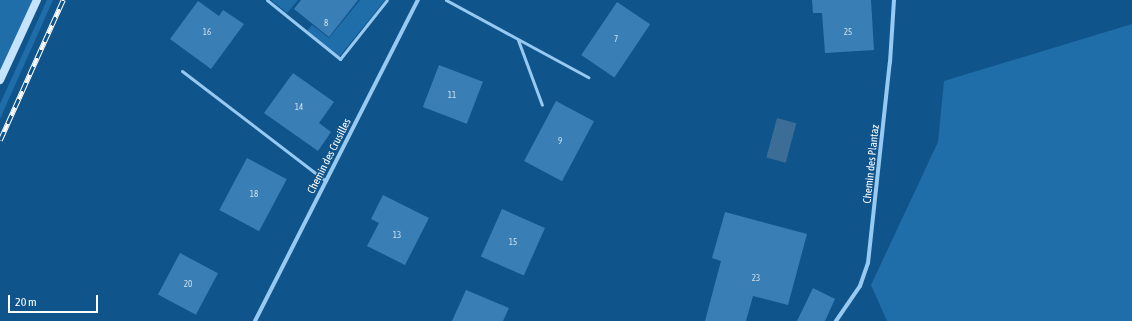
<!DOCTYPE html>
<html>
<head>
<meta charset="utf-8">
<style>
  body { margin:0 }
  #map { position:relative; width:1132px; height:321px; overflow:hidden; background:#10548c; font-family:"Asap Condensed",sans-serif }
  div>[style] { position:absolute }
  .green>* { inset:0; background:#1f6da9 }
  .water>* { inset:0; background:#3b6d96; transform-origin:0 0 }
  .building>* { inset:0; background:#397fb5; transform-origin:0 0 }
  .lane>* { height:3px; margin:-1.5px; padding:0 1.5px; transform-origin:1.5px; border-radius:1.5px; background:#97caf2 }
  .street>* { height:4px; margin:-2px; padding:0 2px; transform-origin:2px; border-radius:2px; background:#97caf2 }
  .secondary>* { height:8px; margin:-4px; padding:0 4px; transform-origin:4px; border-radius:4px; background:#c6e3fc }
  .rail>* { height:4.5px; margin-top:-2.25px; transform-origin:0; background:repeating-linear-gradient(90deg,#10548c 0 9px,#fff 0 18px); box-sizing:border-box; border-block:1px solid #fff }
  span { translate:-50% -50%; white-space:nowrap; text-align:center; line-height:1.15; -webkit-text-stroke:3px #10548c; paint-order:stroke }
  .number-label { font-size:9px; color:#cedfec }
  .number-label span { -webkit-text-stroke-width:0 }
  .street-label { font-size:11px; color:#fff }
  .scale { position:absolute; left:8px; top:295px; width:90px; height:18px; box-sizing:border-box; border:2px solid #fff; border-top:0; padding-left:5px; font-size:12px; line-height:14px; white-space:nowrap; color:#fff; -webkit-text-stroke:3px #10548c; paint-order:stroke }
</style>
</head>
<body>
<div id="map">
  <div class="green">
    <div style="clip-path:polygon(0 0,35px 0,0 77px)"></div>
    <div style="clip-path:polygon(47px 0,53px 0,0 119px,0 104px)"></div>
    <div style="clip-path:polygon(271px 0,298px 0,287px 13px)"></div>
    <div style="clip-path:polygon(360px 0,385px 0,339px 57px,307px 31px,312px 25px,329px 38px)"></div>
    <div style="clip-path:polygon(1132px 24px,1132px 321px,887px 321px,871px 285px,938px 142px,944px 81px)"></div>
  </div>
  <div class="water">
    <div style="left:777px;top:118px;width:20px;height:41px;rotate:15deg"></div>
  </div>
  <div class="building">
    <div style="clip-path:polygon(301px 0,358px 0,329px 37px,294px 9px)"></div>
    <div style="clip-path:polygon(812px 0,871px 0,874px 50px,825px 53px,822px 13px,813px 13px)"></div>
    <div style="clip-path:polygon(198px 1px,219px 16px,223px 10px,244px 24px,211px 69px,170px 39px)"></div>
    <div style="left:617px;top:2px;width:40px;height:64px;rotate:34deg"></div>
    <div style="left:439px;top:65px;width:47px;height:45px;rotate:21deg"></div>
    <div style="clip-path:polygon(293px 73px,334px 102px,319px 123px,331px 132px,318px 151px,264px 113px)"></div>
    <div style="left:556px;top:101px;width:43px;height:68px;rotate:28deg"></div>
    <div style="left:247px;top:158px;width:45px;height:59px;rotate:28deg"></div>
    <div style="clip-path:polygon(383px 195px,429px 218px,405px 265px,367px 246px,379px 223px,371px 219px)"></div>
    <div style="left:502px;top:209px;width:47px;height:52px;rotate:24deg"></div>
    <div style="clip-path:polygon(725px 212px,807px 234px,788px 305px,753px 296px,746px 321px,705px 321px,721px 261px,712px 258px)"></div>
    <div style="left:180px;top:253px;width:43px;height:47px;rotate:28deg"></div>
    <div style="clip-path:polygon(813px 288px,835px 299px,825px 321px,797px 321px)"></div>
    <div style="clip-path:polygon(466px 290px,509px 308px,503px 321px,452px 321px)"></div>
  </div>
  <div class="lane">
    <div style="left:267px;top:0;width:94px;rotate:38.9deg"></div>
    <div style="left:340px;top:59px;width:75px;rotate:-51.5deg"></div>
    <div style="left:446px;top:0;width:162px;rotate:28.5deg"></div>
    <div style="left:518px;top:40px;width:69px;rotate:69.7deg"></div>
    <div style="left:182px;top:71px;width:181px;rotate:37.4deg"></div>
  </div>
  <div class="street">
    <div style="left:255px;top:321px;width:360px;rotate:-63.1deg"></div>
    <div style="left:836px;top:321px;width:42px;rotate:-55.6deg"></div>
    <div style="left:860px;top:286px;width:24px;rotate:-71deg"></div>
    <div style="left:868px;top:263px;width:202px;rotate:-83.8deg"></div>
    <div style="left:890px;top:62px;width:62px;rotate:-86.3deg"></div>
  </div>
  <div class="secondary">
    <div style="left:0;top:80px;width:88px;rotate:-65.2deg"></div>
  </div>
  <div class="rail">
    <div style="left:0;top:140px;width:154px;rotate:-65.8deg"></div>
  </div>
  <div class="number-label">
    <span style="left:326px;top:23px">8</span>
    <span style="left:207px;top:32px">16</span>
    <span style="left:848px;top:32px">25</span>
    <span style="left:616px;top:39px">7</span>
    <span style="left:452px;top:95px">11</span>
    <span style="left:299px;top:107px">14</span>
    <span style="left:560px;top:141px">9</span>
    <span style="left:254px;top:194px">18</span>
    <span style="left:397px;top:235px">13</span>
    <span style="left:513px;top:242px">15</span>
    <span style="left:756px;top:278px">23</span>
    <span style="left:188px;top:284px">20</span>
  </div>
  <div class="street-label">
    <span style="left:329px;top:156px;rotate:-63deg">Chemin des Crusilles</span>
    <span style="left:871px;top:164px;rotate:-84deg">Chemin des Plantaz</span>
  </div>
  <div class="scale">20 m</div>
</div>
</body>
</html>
